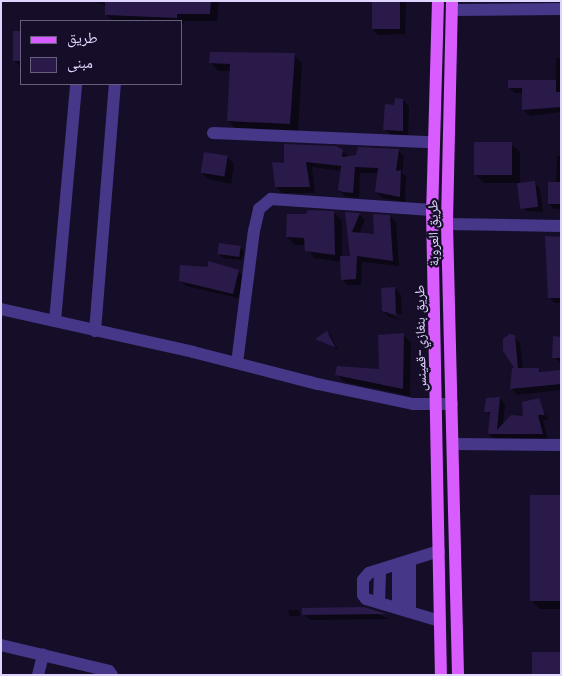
<!DOCTYPE html>
<html>
<head>
<meta charset="utf-8">
<style>
  body { margin:0 }
  #map { position:relative; width:562px; height:676px; overflow:hidden; background:#160e28; font-family:Poppins,"Noto Naskh Arabic",sans-serif }
  div>[style] { position:absolute }
  .shadow>* { inset:0; background:#0007 }
  .building>* { inset:0; background:#2a1a49; transform-origin:0 0 }
  .minor>* { height:12px; margin:-6px; padding:0 6px; transform-origin:6px; border-radius:6px; background:#463789 }
  .major>* { height:12px; margin:-6px; padding:0 6px; transform-origin:6px; border-radius:6px; background:#d95cff }
  span { translate:-50% -50%; white-space:nowrap; text-align:center; line-height:1.15; -webkit-text-stroke:4.5px #160e28; paint-order:stroke }
  .street-label { font-size:14px; color:#e0d5ff }
  .frame { position:absolute; inset:0; border:2px solid #e0d5ff; pointer-events:none }
  .legend { position:absolute; left:20px; top:20px; width:162px; height:65px; box-sizing:border-box; background:#160e28; border:1px solid #675e7e; margin:0; padding:6px 9px; list-style:none; font-size:15px; color:#e0d5ff }
  .legend li { display:flex; align-items:center; gap:10px; height:25px }
  .legend b { width:25px; border:1px solid #675e7e }
</style>
</head>
<body>
<div id="map">
  <div class="shadow">
    <div style="clip-path:polygon(93px 1px,219px 1px,217px 21px,184px 21px,184px 25px,181px 21px,113px 21px,106px 15px,106px 6px)"></div>
    <div style="clip-path:polygon(373px 1px,406px 1px,405px 34px,378px 35px,372px 28px)"></div>
    <div style="clip-path:polygon(14px 32px,21px 33px,21px 67px,13px 60px)"></div>
    <div style="clip-path:polygon(294px 55px,302px 63px,298px 131px,236px 129px,228px 121px,231px 71px,218px 71px,210px 62px)"></div>
    <div style="clip-path:polygon(556px 58px,561px 58px,561px 112px,530px 116px,524px 110px,524px 93px,515px 93px,509px 87px,509px 82px,556px 81px)"></div>
    <div style="clip-path:polygon(403px 100px,409px 107px,408px 136px,391px 135px,385px 129px,395px 106px)"></div>
    <div style="clip-path:polygon(511px 144px,520px 152px,520px 184px,534px 182px,540px 189px,543px 212px,527px 211px,521px 205px,518px 183px,484px 183px,476px 175px)"></div>
    <div style="clip-path:polygon(398px 150px,404px 156px,402px 173px,406px 177px,405px 202px,382px 198px,377px 192px,378px 173px,360px 173px,359px 198px,345px 196px,339px 190px,342px 171px,312px 167px,315px 193px,282px 193px,276px 187px,285px 164px,342px 151px,349px 157px)"></div>
    <div style="clip-path:polygon(557px 156px,561px 156px,561px 209px,554px 209px,549px 204px,556px 184px)"></div>
    <div style="clip-path:polygon(228px 158px,234px 164px,231px 184px,208px 179px,202px 173px)"></div>
    <div style="clip-path:polygon(334px 213px,342px 221px,342px 257px,351px 257px,347px 214px,359px 214px,365px 220px,359px 234px,375px 235px,390px 217px,396px 222px,399px 266px,362px 262px,361px 285px,348px 285px,342px 279px,341px 262px,314px 258px,306px 245px,295px 245px,287px 237px)"></div>
    <div style="clip-path:polygon(561px 238px,561px 303px,555px 303px,549px 297px)"></div>
    <div style="clip-path:polygon(240px 247px,244px 251px,242px 260px,223px 258px,219px 254px)"></div>
    <div style="clip-path:polygon(238px 271px,244px 277px,238px 298px,186px 286px,181px 281px)"></div>
    <div style="clip-path:polygon(395px 288px,401px 295px,402px 315px,387px 311px,387px 313px,402px 320px,389px 317px,383px 310px)"></div>
    <div style="clip-path:polygon(327px 332px,331px 336px,338px 350px,317px 339px)"></div>
    <div style="clip-path:polygon(403px 334px,411px 343px,410px 396px,345px 382px,336px 374px,380px 371px)"></div>
    <div style="clip-path:polygon(514px 337px,520px 343px,523px 369px,538px 369px,542px 373px,561px 371px,561px 390px,517px 395px,512px 389px,517px 369px)"></div>
    <div style="clip-path:polygon(561px 338px,561px 363px,554px 357px)"></div>
    <div style="clip-path:polygon(500px 398px,505px 404px,503px 425px,524px 417px,538px 400px,549px 420px,543px 420px,548px 439px,495px 440px,489px 434px,491px 416px,486px 411px)"></div>
    <div style="clip-path:polygon(561px 496px,561px 609px,540px 609px,532px 601px)"></div>
    <div style="clip-path:polygon(364px 608px,390px 619px,310px 620px,304px 614px)"></div>
    <div style="clip-path:polygon(288px 610px,299px 610px,300px 616px,289px 616px)"></div>
  </div>
  <div class="building">
    <div style="clip-path:polygon(105px 1px,211px 1px,210px 14px,177px 14px,177px 18px,105px 15px)"></div>
    <div style="left:372px;top:1px;width:28px;height:28px"></div>
    <div style="left:13px;top:31px;width:8px;height:30px"></div>
    <div style="clip-path:polygon(210px 52px,295px 53px,290px 124px,227px 121px,230px 64px,209px 63px)"></div>
    <div style="clip-path:polygon(508px 80px,556px 80px,556px 92px,561px 92px,561px 107px,522px 110px,522px 88px,508px 88px)"></div>
    <div style="clip-path:polygon(395px 98px,403px 99px,403px 131px,383px 130px,385px 104px,394px 105px)"></div>
    <div style="left:512px;top:142px;width:33px;height:38px;rotate:90deg"></div>
    <div style="clip-path:polygon(284px 144px,336px 146px,343px 150px,342px 157px,356px 155px,358px 147px,399px 149px,396px 171px,401px 170px,400px 197px,375px 192px,378px 168px,355px 167px,353px 193px,343px 192px,338px 190px,341px 166px,306px 162px,310px 187px,275px 187px,272px 162px,284px 163px)"></div>
    <div style="left:204px;top:152px;width:24px;height:21px;rotate:9deg"></div>
    <div style="left:535px;top:181px;width:26px;height:18px;rotate:83deg"></div>
    <div style="left:548px;top:182px;width:13px;height:22px"></div>
    <div style="clip-path:polygon(308px 210px,334px 211px,335px 255px,305px 251px,304px 238px,286px 237px,287px 214px,306px 214px)"></div>
    <div style="clip-path:polygon(345px 212px,360px 213px,352px 232px,374px 234px,373px 214px,390px 215px,393px 261px,357px 256px,356px 279px,341px 280px,340px 256px,350px 256px)"></div>
    <div style="clip-path:polygon(545px 236px,561px 237px,561px 298px,548px 298px)"></div>
    <div style="left:219px;top:243px;width:22px;height:11px;rotate:8deg"></div>
    <div style="clip-path:polygon(208px 261px,239px 270px,233px 294px,179px 281px,180px 265px,208px 267px)"></div>
    <div style="clip-path:polygon(395px 287px,396px 315px,382px 311px,381px 288px)"></div>
    <div style="clip-path:polygon(327px 331px,331px 339px,336px 348px,315px 339px)"></div>
    <div style="clip-path:polygon(404px 333px,403px 389px,335px 375px,337px 366px,379px 369px,378px 335px)"></div>
    <div style="clip-path:polygon(509px 334px,515px 335px,518px 368px,539px 368px,539px 372px,561px 370px,561px 384px,510px 389px,512px 368px,514px 368px,503px 351px,503px 339px)"></div>
    <div style="clip-path:polygon(553px 336px,561px 337px,561px 358px,552px 358px)"></div>
    <div style="clip-path:polygon(500px 397px,497px 430px,511px 415px,523px 416px,522px 402px,539px 398px,545px 415px,538px 415px,543px 434px,488px 434px,490px 412px,484px 412px,486px 398px)"></div>
    <div style="left:561px;top:495px;width:106px;height:31px;rotate:90deg"></div>
    <div style="clip-path:polygon(364px 607px,386px 614px,302px 615px,302px 608px)"></div>
    <div style="left:561px;top:652px;width:23px;height:29px;rotate:90deg"></div>
  </div>
  <div class="minor">
    <div style="left:452px;top:10px;width:109px;rotate:-0.5deg"></div>
    <div style="left:213px;top:133px;width:219px;rotate:2.4deg"></div>
    <div style="left:447px;top:224px;width:114px;rotate:1deg"></div>
    <div style="left:1px;top:309px;width:197px;rotate:12.6deg"></div>
    <div style="left:193px;top:352px;width:129px;rotate:14.4deg"></div>
    <div style="left:318px;top:384px;width:97px;rotate:11.9deg"></div>
    <div style="left:413px;top:404px;width:39px"></div>
    <div style="left:55px;top:321px;width:238px;rotate:-84.9deg"></div>
    <div style="left:95px;top:331px;width:248px;rotate:-85.4deg"></div>
    <div style="left:237px;top:363px;width:133px;rotate:-82.7deg"></div>
    <div style="left:254px;top:231px;width:23px;rotate:-77deg"></div>
    <div style="left:259px;top:209px;width:16px;rotate:-40deg"></div>
    <div style="left:271px;top:199px;width:161px;rotate:3.9deg"></div>
    <div style="left:453px;top:444px;width:108px;rotate:0.5deg"></div>
    <div style="left:439px;top:551px;width:73px;rotate:162.6deg"></div>
    <div style="left:369px;top:573px;width:9px;rotate:131deg"></div>
    <div style="left:363px;top:580px;width:15px;rotate:90deg"></div>
    <div style="left:363px;top:595px;width:5px;rotate:53deg"></div>
    <div style="left:366px;top:599px;width:77px;rotate:16.6deg"></div>
    <div style="left:410px;top:561px;width:49px;rotate:90deg"></div>
    <div style="left:379px;top:602px;width:32px;rotate:-88deg"></div>
    <div style="left:398px;top:606px;width:41px;rotate:-90deg"></div>
    <div style="left:1px;top:645px;width:111px;rotate:13.5deg"></div>
    <div style="left:109px;top:671px;width:5px;rotate:53deg"></div>
    <div style="left:38px;top:675px;width:21px;rotate:-76deg"></div>
  </div>
  <div class="major">
    <div style="left:438px;top:1px;width:209px;rotate:91.6deg"></div>
    <div style="left:432px;top:210px;width:465px;rotate:88.9deg"></div>
    <div style="left:452px;top:1px;width:223px;rotate:91.3deg"></div>
    <div style="left:447px;top:224px;width:451px;rotate:88.6deg"></div>
  </div>
  <div class="street-label">
    <span style="left:433px;top:233px;rotate:-91deg">طريق العروبة</span>
    <span style="left:420px;top:338px;rotate:-91deg">طريق بنغازي-قمينس</span>
  </div>
  <div class="frame"></div>
  <ul class="legend">
  <li><b style="height:6px;background:#d95cff"></b>طريق</li>
  <li><b style="height:14px;background:#2a1a49"></b>مبنى</li>
  </ul>
</div>
</body>
</html>
